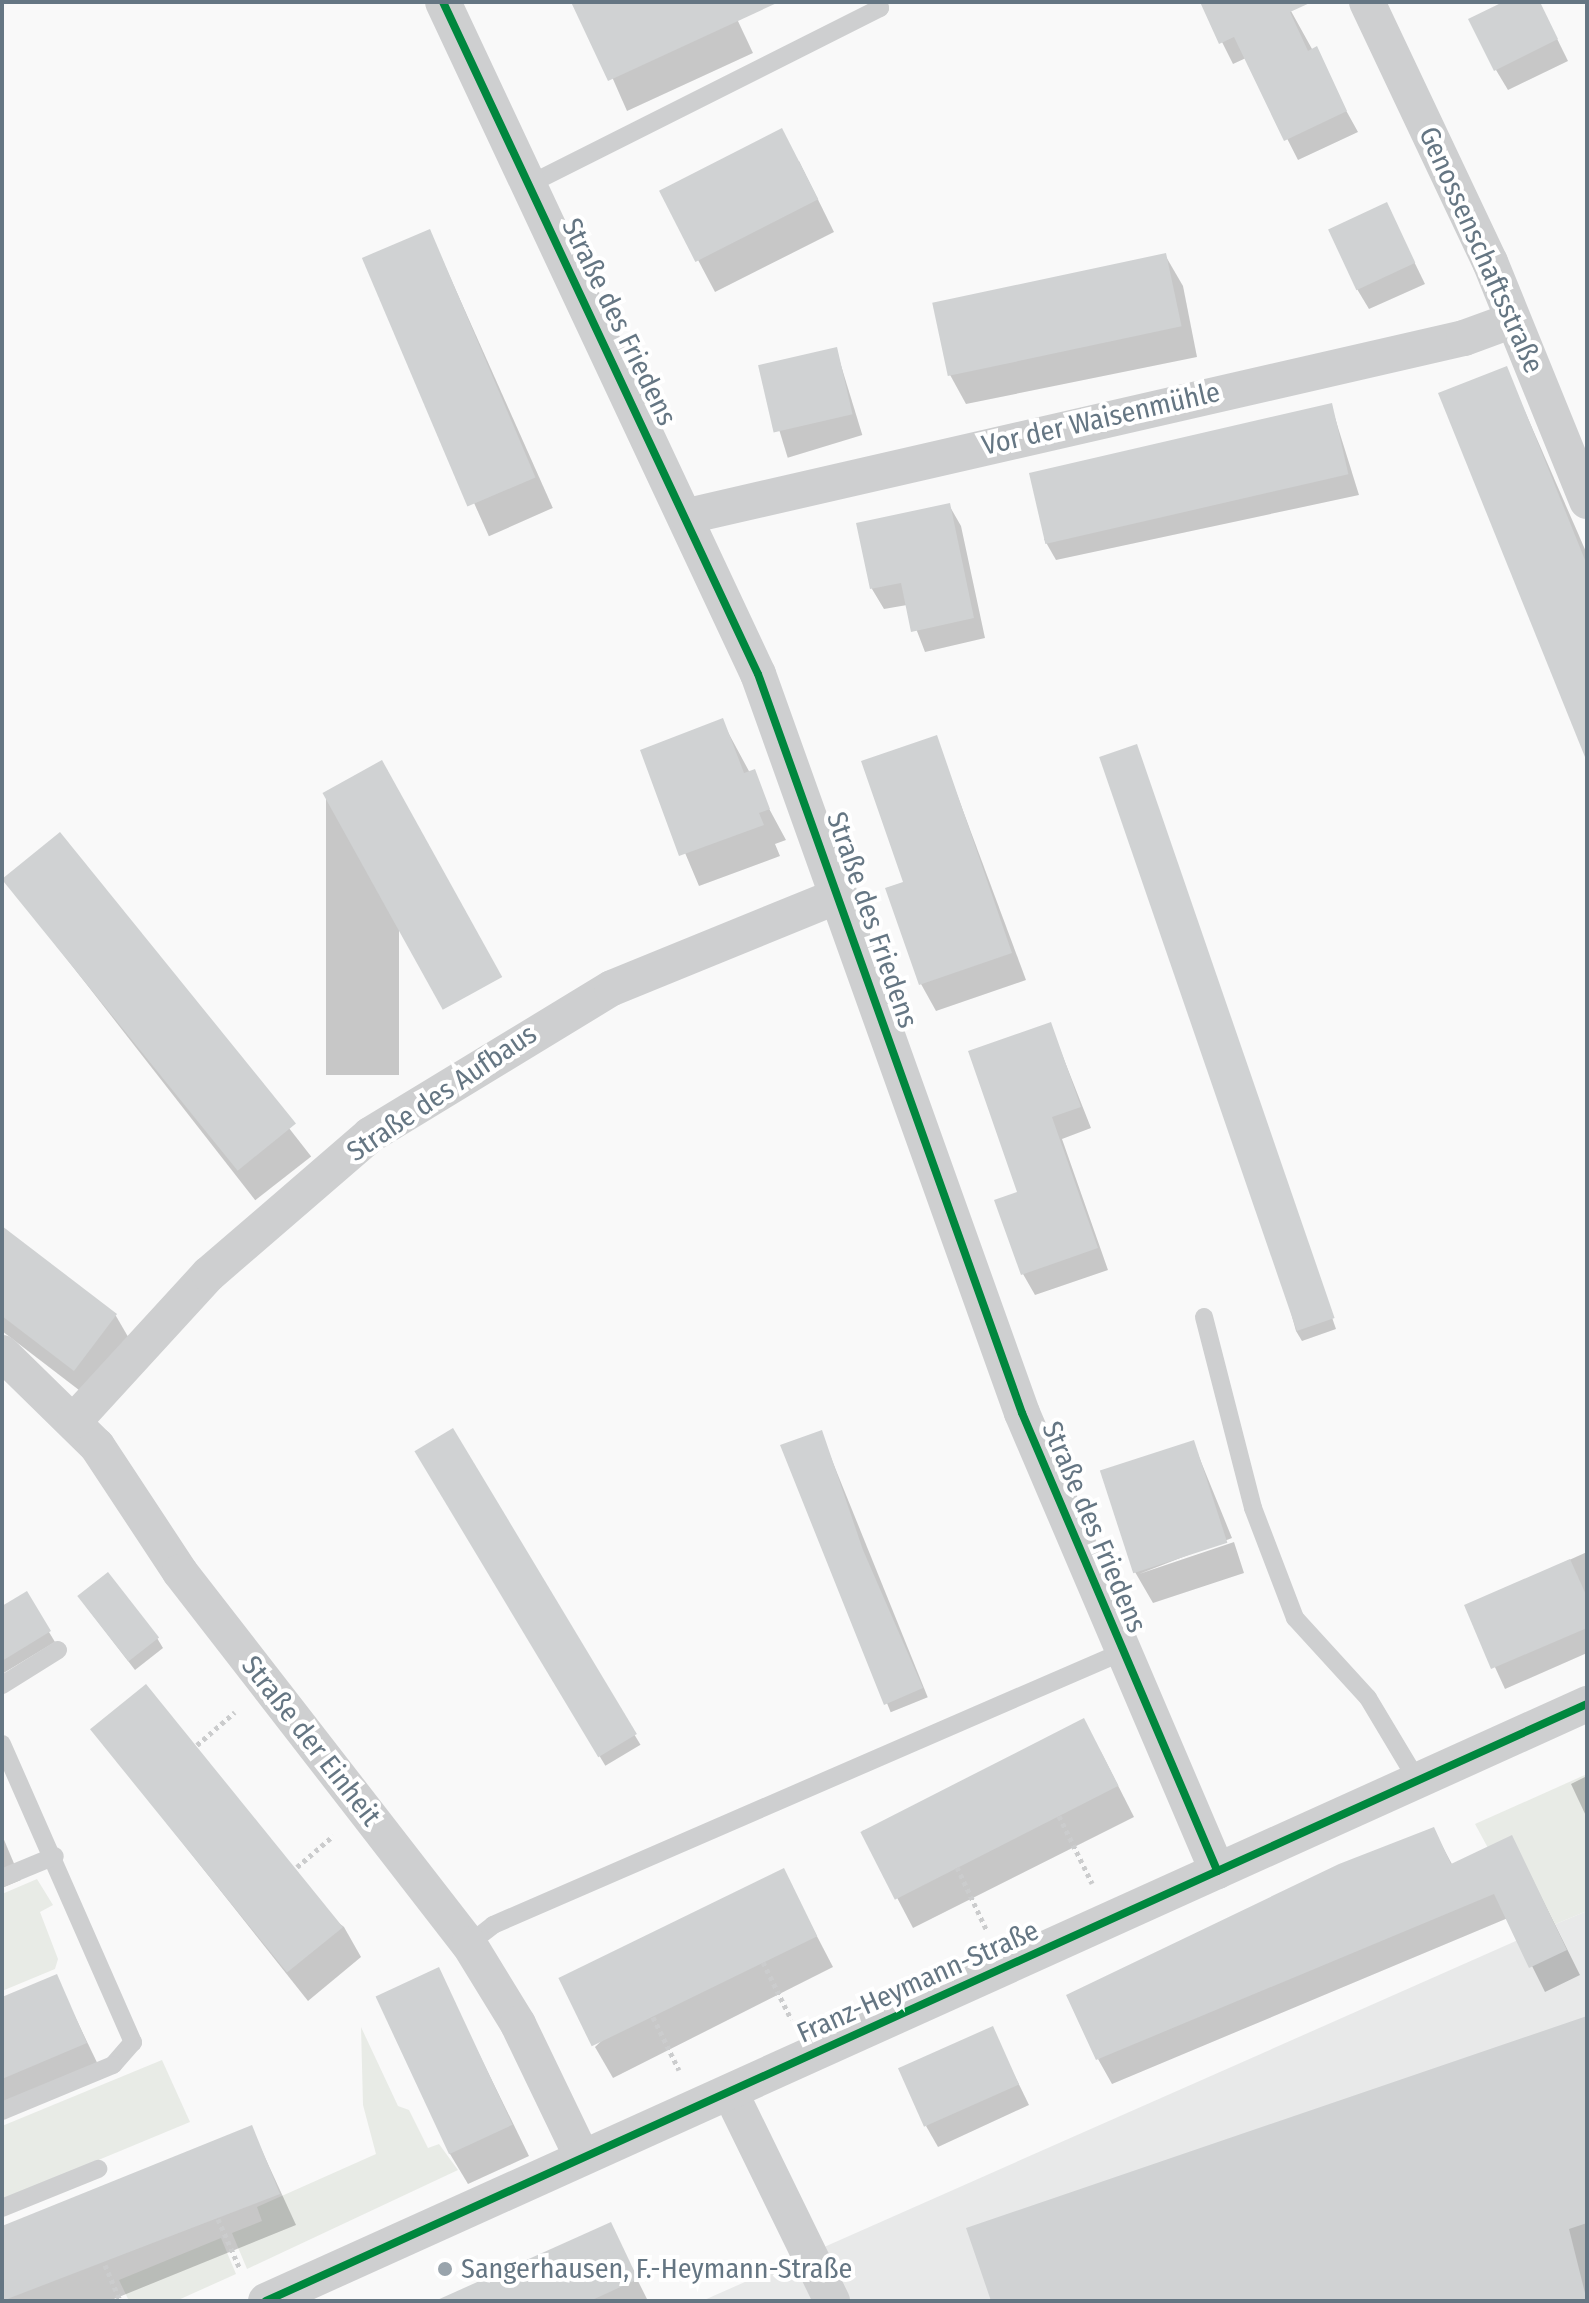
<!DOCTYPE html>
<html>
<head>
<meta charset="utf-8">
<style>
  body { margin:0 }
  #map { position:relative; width:1589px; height:2303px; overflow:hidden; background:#f9f9f9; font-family:"Fira Sans Condensed",sans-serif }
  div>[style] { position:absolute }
  .built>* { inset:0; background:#e8e9e9 }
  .green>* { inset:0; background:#e8ebe6 }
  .shadow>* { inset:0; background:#0003; transform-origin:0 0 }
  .building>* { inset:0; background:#d0d2d3; transform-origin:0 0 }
  .path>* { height:5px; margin-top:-2.5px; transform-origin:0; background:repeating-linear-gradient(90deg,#cbcccd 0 4px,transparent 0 8px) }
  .service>* { height:18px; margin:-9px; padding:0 9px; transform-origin:9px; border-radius:9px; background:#cecfd0 }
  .minor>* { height:36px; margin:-18px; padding:0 18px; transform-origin:18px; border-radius:18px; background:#cecfd0 }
  .cycleway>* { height:8px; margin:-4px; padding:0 4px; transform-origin:4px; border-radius:4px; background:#00873e }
  .dots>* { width:22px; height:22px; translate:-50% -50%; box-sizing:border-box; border:4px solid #fff; border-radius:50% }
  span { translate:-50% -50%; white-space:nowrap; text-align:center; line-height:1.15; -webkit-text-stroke:8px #fff; paint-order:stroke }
  .street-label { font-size:28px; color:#657683 }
  .poi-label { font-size:28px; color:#657683 }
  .left { translate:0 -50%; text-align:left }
  .frame { position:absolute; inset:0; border:4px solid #657683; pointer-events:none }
</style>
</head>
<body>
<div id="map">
  <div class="built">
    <div style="clip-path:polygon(1587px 1911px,1587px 2301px,702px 2301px,1534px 1933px)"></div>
  </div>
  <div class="green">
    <div style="clip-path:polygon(1587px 1774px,1587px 1911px,1534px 1933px,1475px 1824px)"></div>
    <div style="clip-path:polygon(37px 1879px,53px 1905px,40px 1912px,58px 1959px,55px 1969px,2px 1991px,2px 1894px)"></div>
    <div style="clip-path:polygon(361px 2027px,398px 2106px,409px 2110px,428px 2148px,439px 2144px,458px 2170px,247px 2269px,232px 2233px,262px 2221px,257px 2207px,376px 2154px,363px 2105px)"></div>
    <div style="clip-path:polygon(162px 2060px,190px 2122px,2px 2200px,2px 2126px)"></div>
    <div style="clip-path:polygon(221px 2238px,236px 2274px,176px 2301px,129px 2301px,119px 2280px)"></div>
  </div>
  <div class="shadow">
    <div style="clip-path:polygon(579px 2px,729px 2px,753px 53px,627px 111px)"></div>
    <div style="clip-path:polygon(1202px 2px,1286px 2px,1358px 132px,1298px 160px,1246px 58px,1233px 64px)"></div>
    <div style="clip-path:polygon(1508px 2px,1539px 2px,1568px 61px,1508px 90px,1496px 70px)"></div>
    <div style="clip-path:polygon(799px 161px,834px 232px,715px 292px,662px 192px)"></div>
    <div style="clip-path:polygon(1386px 204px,1425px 284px,1369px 309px,1357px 289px)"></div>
    <div style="left:430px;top:232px;width:302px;height:70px;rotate:66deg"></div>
    <div style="clip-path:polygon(1165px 255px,1183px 286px,1197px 357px,966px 404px,949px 373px)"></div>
    <div style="left:836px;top:349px;width:90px;height:78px;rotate:73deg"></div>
    <div style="clip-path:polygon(1506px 368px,1587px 554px,1587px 762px)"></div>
    <div style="clip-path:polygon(1331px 405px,1359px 495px,1056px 560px,1044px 539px)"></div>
    <div style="clip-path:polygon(949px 505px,961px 526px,985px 638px,925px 652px,907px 605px,884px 609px,872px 589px,858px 524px)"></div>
    <div style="clip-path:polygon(722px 721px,786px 840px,775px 844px,780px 856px,699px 886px,642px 751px)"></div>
    <div style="clip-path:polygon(936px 738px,1026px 980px,936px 1011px,921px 984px,905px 883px)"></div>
    <div style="clip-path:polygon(1136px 746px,1336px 1329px,1302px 1341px,1296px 1331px)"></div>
    <div style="left:326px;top:793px;width:73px;height:282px"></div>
    <div style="left:60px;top:835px;width:408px;height:71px;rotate:52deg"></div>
    <div style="clip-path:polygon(1050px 1024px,1091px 1128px,1062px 1139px,1108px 1270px,1035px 1295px,1023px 1274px,1020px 1193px)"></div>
    <div style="clip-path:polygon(2px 1228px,116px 1316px,134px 1347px,92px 1400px,2px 1331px)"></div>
    <div style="left:452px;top:1431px;width:366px;height:41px;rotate:59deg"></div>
    <div style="left:821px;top:1433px;width:285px;height:40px;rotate:68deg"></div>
    <div style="clip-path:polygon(1193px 1442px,1232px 1538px,1139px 1574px,1234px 1542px,1244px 1573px,1153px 1603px,1135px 1572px,1102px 1472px)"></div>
    <div style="clip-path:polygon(1587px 1552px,1587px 1653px,1505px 1689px,1467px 1606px)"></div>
    <div style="clip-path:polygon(26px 1594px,55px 1642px,2px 1674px,2px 1609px)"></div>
    <div style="clip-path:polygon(85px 1605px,157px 1638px,163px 1648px,135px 1670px)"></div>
    <div style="clip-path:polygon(93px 1730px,344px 1927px,361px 1957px,308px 2001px)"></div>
    <div style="clip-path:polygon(1101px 1752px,1134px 1817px,913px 1928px,862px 1831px)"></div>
    <div style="clip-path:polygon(1587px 1776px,1587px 1818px,1571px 1784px)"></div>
    <div style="clip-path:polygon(1433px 1829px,1453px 1866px,1512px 1838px,1580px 1975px,1545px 1992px,1508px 1918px,1112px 2084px,1098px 2059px)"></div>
    <div style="clip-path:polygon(2px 1835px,21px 1880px,2px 1888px)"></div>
    <div style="clip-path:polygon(783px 1871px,833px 1967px,613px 2078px,595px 2047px)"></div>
    <div style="clip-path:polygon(438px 1970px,529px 2156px,468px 2184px,450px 2154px)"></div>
    <div style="clip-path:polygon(56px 1977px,103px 2075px,2px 2117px,2px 2000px)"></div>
    <div style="clip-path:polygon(1587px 2018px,1587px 2301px,993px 2301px)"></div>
    <div style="clip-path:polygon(992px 2029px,1029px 2105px,938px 2147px,926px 2126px)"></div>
    <div style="clip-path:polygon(251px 2127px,296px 2225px,109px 2301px,2px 2301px,2px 2228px)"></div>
    <div style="clip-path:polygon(610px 2225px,648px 2301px,439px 2301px)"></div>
  </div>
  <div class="building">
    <div style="clip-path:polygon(571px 2px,779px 2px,608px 81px)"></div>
    <div style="clip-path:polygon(1200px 2px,1312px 2px,1290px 12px,1308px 51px,1317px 46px,1347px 111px,1284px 141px,1234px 37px,1219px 44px)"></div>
    <div style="clip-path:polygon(1503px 2px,1540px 2px,1558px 39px,1494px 71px,1468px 19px)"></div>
    <div style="left:782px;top:128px;width:80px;height:138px;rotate:63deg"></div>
    <div style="left:1387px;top:202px;width:67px;height:65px;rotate:65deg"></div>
    <div style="left:430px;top:229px;width:270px;height:74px;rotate:67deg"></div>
    <div style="left:1166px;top:253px;width:75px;height:239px;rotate:78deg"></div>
    <div style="left:837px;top:347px;width:69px;height:81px;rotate:77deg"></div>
    <div style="clip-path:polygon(1507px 366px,1587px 565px,1587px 762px,1438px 393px)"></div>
    <div style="left:1332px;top:403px;width:73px;height:311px;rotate:77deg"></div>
    <div style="clip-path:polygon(950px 503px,974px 618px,911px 632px,901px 583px,870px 589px,856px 523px)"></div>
    <div style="clip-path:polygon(723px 718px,744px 773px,755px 769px,770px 809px,759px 813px,764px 825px,679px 856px,640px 750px)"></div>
    <div style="clip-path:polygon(937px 735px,1012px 953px,919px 985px,885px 888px,903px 882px,861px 761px)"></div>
    <div style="left:1137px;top:744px;width:607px;height:40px;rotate:71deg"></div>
    <div style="left:382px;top:760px;width:248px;height:68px;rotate:61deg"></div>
    <div style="left:60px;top:832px;width:375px;height:75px;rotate:51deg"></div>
    <div style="clip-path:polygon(1051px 1022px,1081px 1107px,1052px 1117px,1098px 1248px,1021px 1275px,994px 1200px,1017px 1192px,968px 1051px)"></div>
    <div style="clip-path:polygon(2px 1226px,117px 1314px,74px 1371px,2px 1316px)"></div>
    <div style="left:453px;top:1428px;width:357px;height:45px;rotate:59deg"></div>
    <div style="clip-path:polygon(822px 1430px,863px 1550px,923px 1688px,884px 1705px,780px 1445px)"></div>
    <div style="left:1194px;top:1440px;width:108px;height:99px;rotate:72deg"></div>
    <div style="clip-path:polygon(1570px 1559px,1587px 1597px,1587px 1628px,1491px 1669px,1464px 1605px)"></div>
    <div style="left:108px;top:1572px;width:83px;height:39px;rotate:52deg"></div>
    <div style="clip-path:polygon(27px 1591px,51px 1631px,2px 1661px,2px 1606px)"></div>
    <div style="left:146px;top:1684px;width:313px;height:72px;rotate:51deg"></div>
    <div style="left:1084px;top:1718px;width:76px;height:251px;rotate:63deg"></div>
    <div style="clip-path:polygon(1434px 1827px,1451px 1864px,1512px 1835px,1567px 1950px,1529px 1968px,1494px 1894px,1096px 2060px,1066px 1995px,1339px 1864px)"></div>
    <div style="left:784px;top:1868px;width:76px;height:251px;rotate:64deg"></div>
    <div style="left:439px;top:1967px;width:174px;height:70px;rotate:65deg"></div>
    <div style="clip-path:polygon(57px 1974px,87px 2043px,2px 2079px,2px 1997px)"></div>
    <div style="clip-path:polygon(1587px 2016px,1587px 2223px,1569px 2229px,1587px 2301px,991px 2301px,966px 2228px)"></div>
    <div style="left:993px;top:2026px;width:64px;height:104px;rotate:66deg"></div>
    <div style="clip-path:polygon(252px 2125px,280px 2194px,2px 2301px,2px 2226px)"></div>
    <div style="clip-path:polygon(611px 2222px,638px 2279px,590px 2301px,435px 2301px)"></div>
  </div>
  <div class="path">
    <div style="left:197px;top:1745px;width:50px;rotate:-41deg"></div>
    <div style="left:1059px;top:1816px;width:75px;rotate:63.8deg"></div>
    <div style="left:297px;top:1867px;width:48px;rotate:-40.7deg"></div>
    <div style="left:957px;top:1867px;width:71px;rotate:64.9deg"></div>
    <div style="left:763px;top:1962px;width:64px;rotate:63.8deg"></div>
    <div style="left:653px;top:2017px;width:59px;rotate:63.9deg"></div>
    <div style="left:218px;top:2219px;width:55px;rotate:66.3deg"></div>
    <div style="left:105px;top:2265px;width:39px;rotate:67deg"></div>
  </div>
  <div class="service">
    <div style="left:528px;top:185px;width:394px;rotate:-26.7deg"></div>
    <div style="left:880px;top:8px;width:6px;rotate:-108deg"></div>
    <div style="left:1204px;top:1317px;width:197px;rotate:75.6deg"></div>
    <div style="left:1253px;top:1508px;width:118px;rotate:69.1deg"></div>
    <div style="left:1295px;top:1618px;width:108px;rotate:47.6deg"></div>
    <div style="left:1368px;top:1698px;width:96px;rotate:59.1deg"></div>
    <div style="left:2px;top:1685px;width:66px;rotate:-32deg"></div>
    <div style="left:2px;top:1744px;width:326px;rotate:66.3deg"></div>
    <div style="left:133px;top:2042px;width:30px;rotate:131deg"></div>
    <div style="left:113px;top:2065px;width:120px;rotate:157.5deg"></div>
    <div style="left:2px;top:1878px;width:57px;rotate:-22.5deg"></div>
    <div style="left:469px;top:1944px;width:31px;rotate:-38deg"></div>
    <div style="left:493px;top:1925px;width:686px;rotate:-23.46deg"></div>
    <div style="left:2px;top:2208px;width:104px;rotate:-22.1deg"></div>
  </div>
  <div class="minor">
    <div style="left:443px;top:2px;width:742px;rotate:64.89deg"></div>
    <div style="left:758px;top:674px;width:785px;rotate:70.34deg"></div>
    <div style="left:1022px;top:1413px;width:498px;rotate:66.9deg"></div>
    <div style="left:1367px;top:2px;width:288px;rotate:64.7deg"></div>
    <div style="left:1490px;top:262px;width:258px;rotate:67.9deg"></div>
    <div style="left:688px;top:516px;width:796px;rotate:-12.92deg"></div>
    <div style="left:1464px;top:338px;width:52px;rotate:-20.2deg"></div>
    <div style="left:2px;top:1353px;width:133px;rotate:44.4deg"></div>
    <div style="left:97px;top:1446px;width:151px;rotate:56.6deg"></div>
    <div style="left:180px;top:1572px;width:471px;rotate:52.2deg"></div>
    <div style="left:469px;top:1944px;width:94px;rotate:58.5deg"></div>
    <div style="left:518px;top:2024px;width:148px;rotate:64.3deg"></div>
    <div style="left:75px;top:1420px;width:198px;rotate:-47.5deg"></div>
    <div style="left:209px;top:1274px;width:213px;rotate:-40.8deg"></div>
    <div style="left:370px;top:1135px;width:283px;rotate:-31.3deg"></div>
    <div style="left:612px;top:988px;width:246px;rotate:-22.2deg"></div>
    <div style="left:730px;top:2092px;width:233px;rotate:64deg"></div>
    <div style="left:266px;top:2301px;width:1450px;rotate:-24.32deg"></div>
  </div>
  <div class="cycleway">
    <div style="left:443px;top:2px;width:742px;rotate:64.89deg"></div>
    <div style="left:758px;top:674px;width:785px;rotate:70.34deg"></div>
    <div style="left:1022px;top:1413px;width:498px;rotate:66.9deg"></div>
    <div style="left:266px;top:2301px;width:1450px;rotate:-24.32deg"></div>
  </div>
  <div class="dots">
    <div style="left:445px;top:2269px;background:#99a4ac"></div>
  </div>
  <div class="street-label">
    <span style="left:1481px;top:250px;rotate:66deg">Genossenschaftsstraße</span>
    <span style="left:619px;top:322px;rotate:64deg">Straße des Friedens</span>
    <span style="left:1101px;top:419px;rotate:-13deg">Vor der Waisenmühle</span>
    <span style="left:872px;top:920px;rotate:71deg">Straße des Friedens</span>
    <span style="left:442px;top:1093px;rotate:-34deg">Straße des Aufbaus</span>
    <span style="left:1094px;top:1527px;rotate:67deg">Straße des Friedens</span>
    <span style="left:311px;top:1741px;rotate:52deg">Straße der Einheit</span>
    <span style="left:918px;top:1982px;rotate:-24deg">Franz-Heymann-Straße</span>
  </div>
  <div class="poi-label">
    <span class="left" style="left:461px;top:2269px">Sangerhausen, F.-Heymann-Straße</span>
  </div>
  <div class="frame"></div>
</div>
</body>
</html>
